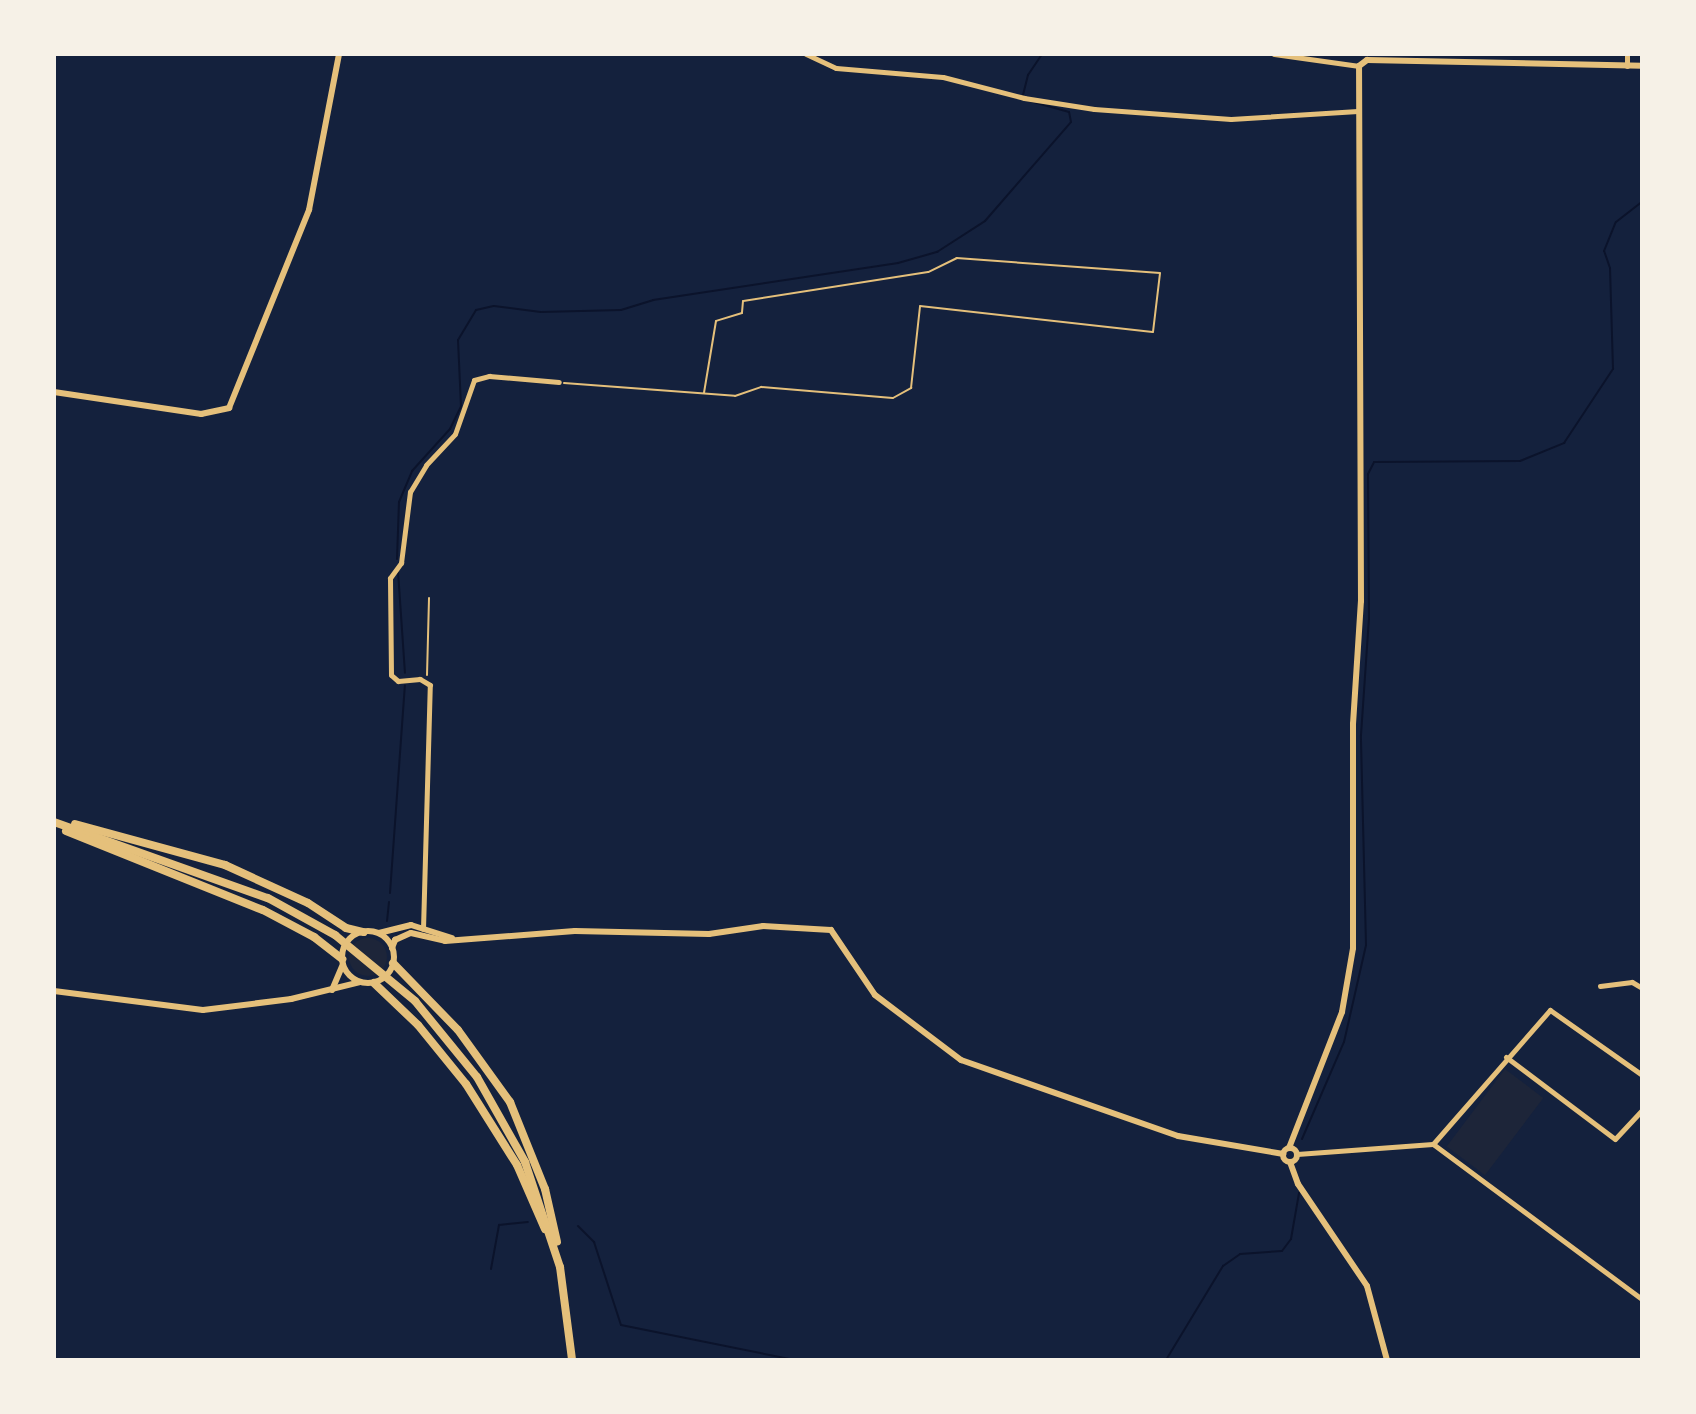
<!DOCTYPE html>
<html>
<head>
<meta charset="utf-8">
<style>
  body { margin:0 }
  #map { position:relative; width:1696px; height:1414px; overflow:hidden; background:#14213d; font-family:Mulish,sans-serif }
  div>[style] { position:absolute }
  .green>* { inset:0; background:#1d2539; transform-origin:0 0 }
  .round { border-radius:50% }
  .stream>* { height:2px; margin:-1px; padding:0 1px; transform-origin:1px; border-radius:1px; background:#0b132b }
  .path>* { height:2px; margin:-1px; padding:0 1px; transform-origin:1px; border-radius:1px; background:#e5c07b }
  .minor>* { height:5px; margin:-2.5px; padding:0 2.5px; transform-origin:2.5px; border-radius:2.5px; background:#e5c07b }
  .tertiary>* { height:6px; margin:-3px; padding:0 3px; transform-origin:3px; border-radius:3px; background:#e5c07b }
  .tertiary>.ring { margin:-3px; padding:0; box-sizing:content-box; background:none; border:6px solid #e5c07b; border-radius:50% }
  .trunk>* { height:8px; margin:-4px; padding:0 4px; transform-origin:4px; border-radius:4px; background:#e5c07b }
  span { translate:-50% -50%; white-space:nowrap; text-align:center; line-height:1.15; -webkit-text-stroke:6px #f6f1e7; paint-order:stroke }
  .frame { position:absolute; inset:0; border:56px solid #f6f1e7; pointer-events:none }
</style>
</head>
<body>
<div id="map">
  <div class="green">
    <div class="round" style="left:349px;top:938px;width:38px;height:38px"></div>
    <div style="left:1505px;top:1069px;width:48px;height:97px;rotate:37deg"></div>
  </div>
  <div class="stream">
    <div style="left:397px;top:559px;width:57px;rotate:-88deg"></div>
    <div style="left:399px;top:502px;width:34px;rotate:-67deg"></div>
    <div style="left:412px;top:471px;width:57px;rotate:-47.9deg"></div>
    <div style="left:450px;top:429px;width:25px;rotate:-64deg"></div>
    <div style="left:461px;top:406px;width:66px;rotate:-92.6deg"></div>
    <div style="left:458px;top:340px;width:35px;rotate:-59deg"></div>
    <div style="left:476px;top:310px;width:18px;rotate:-13deg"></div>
    <div style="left:494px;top:306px;width:47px;rotate:7.3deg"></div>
    <div style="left:541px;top:312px;width:80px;rotate:-1.4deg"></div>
    <div style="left:621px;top:310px;width:34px;rotate:-17deg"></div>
    <div style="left:653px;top:300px;width:248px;rotate:-8.6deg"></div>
    <div style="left:898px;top:263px;width:41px;rotate:-15.8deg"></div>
    <div style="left:937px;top:252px;width:57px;rotate:-32.9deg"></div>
    <div style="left:985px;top:221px;width:131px;rotate:-49deg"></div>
    <div style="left:1071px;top:122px;width:10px;rotate:-101deg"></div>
    <div style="left:1069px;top:112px;width:49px;rotate:-164.5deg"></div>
    <div style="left:1022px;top:99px;width:25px;rotate:-76deg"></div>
    <div style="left:1028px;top:75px;width:25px;rotate:-56deg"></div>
    <div style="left:398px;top:571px;width:102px;rotate:86.1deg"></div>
    <div style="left:390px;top:893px;width:208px;rotate:-85.9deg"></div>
    <div style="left:387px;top:921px;width:19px;rotate:-84deg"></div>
    <div style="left:1302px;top:1139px;width:106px;rotate:-66.6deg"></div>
    <div style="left:1344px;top:1042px;width:99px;rotate:-77.2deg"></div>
    <div style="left:1366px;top:945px;width:210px;rotate:-91.4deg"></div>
    <div style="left:1361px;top:735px;width:116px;rotate:-86.1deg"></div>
    <div style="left:1369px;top:619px;width:145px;rotate:-90.4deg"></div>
    <div style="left:1368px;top:474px;width:13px;rotate:-63deg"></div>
    <div style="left:1374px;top:462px;width:146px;rotate:-0.4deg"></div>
    <div style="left:1520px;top:461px;width:48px;rotate:-22.2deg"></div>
    <div style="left:1564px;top:443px;width:89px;rotate:-56.5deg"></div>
    <div style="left:1613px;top:369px;width:101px;rotate:-91.7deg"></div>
    <div style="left:1610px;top:268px;width:18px;rotate:-109deg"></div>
    <div style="left:1604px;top:251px;width:31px;rotate:-68deg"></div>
    <div style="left:1616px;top:222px;width:33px;rotate:-38deg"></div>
    <div style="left:578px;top:1226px;width:23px;rotate:45deg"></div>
    <div style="left:594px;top:1242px;width:87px;rotate:72deg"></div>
    <div style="left:621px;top:1325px;width:177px;rotate:11.4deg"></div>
    <div style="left:491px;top:1269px;width:45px;rotate:-79.7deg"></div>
    <div style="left:499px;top:1225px;width:29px;rotate:-6deg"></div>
    <div style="left:1166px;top:1360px;width:110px;rotate:-58.8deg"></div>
    <div style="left:1223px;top:1266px;width:21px;rotate:-35deg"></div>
    <div style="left:1240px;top:1254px;width:42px;rotate:-4.1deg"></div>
    <div style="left:1282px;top:1251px;width:15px;rotate:-53deg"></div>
    <div style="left:1291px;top:1239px;width:47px;rotate:-80.1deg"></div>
  </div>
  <div class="path">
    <div style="left:564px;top:383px;width:171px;rotate:4.3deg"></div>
    <div style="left:735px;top:396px;width:28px;rotate:-19deg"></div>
    <div style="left:761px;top:387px;width:132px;rotate:4.8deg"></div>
    <div style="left:893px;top:398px;width:21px;rotate:-29deg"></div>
    <div style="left:911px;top:388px;width:82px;rotate:-83.7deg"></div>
    <div style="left:920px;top:306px;width:234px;rotate:6.4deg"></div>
    <div style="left:1153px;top:332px;width:59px;rotate:-83.2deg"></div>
    <div style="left:1160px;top:273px;width:204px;rotate:-175.8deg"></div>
    <div style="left:957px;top:258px;width:32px;rotate:154deg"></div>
    <div style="left:928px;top:272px;width:187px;rotate:171.1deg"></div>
    <div style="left:743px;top:301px;width:12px;rotate:95deg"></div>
    <div style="left:742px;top:313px;width:27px;rotate:163deg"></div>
    <div style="left:716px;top:321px;width:73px;rotate:99.5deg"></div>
    <div style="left:427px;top:675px;width:77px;rotate:-88.5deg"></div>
  </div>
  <div class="minor">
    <div style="left:806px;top:54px;width:33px;rotate:25deg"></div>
    <div style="left:836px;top:68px;width:107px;rotate:4.8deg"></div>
    <div style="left:943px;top:77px;width:84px;rotate:14.5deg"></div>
    <div style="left:1024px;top:98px;width:71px;rotate:8.9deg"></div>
    <div style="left:1094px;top:109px;width:137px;rotate:4.2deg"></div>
    <div style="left:1231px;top:119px;width:127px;rotate:-3.6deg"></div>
    <div style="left:1274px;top:54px;width:86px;rotate:8deg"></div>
    <div style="left:1627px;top:54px;width:12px;rotate:90deg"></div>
    <div style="left:423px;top:929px;width:244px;rotate:-88.4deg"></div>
    <div style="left:430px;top:685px;width:12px;rotate:-149deg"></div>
    <div style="left:420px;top:679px;width:22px;rotate:175deg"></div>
    <div style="left:398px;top:681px;width:9px;rotate:-139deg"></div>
    <div style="left:391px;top:675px;width:97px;rotate:-90.6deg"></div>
    <div style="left:390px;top:578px;width:19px;rotate:-54deg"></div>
    <div style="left:401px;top:563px;width:72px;rotate:-82.8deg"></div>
    <div style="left:410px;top:492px;width:31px;rotate:-59deg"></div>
    <div style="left:426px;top:465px;width:42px;rotate:-46.9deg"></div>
    <div style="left:455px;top:434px;width:57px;rotate:-70.6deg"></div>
    <div style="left:474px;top:380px;width:16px;rotate:-15deg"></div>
    <div style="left:489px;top:376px;width:70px;rotate:4.9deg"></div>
    <div style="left:1600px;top:986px;width:32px;rotate:-7deg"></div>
    <div style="left:1632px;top:982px;width:12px;rotate:31deg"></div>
    <div style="left:1506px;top:1057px;width:136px;rotate:37deg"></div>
    <div style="left:1615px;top:1139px;width:40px;rotate:-47deg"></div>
    <div style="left:1433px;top:1144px;width:260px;rotate:36.6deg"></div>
    <div style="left:1297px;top:1154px;width:136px;rotate:-4.2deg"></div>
    <div style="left:1433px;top:1144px;width:178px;rotate:-48.9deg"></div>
    <div style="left:1550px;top:1010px;width:113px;rotate:35.2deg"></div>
  </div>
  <div class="tertiary">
    <div style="left:54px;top:392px;width:149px;rotate:8.5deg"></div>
    <div style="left:201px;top:414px;width:29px;rotate:-12deg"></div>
    <div style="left:229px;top:408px;width:214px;rotate:-68deg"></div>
    <div style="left:309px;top:210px;width:159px;rotate:-79.1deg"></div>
    <div class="ring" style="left:342px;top:931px;width:46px;height:46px"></div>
    <div style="left:379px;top:933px;width:33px;rotate:-14deg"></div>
    <div style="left:411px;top:925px;width:43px;rotate:17.6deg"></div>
    <div style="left:392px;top:948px;width:9px;rotate:-69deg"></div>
    <div style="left:395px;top:940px;width:17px;rotate:-24deg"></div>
    <div style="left:411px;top:933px;width:35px;rotate:13deg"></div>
    <div style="left:445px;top:941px;width:130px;rotate:-4.4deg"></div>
    <div style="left:575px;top:931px;width:134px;rotate:1.3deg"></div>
    <div style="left:709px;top:934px;width:55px;rotate:-8.4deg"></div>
    <div style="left:763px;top:926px;width:68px;rotate:3.4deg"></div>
    <div style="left:831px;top:930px;width:78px;rotate:55.9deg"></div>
    <div style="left:875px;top:995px;width:108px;rotate:37.1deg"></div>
    <div style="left:961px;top:1060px;width:230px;rotate:19.3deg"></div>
    <div style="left:1178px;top:1136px;width:107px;rotate:9.7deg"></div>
    <div style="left:332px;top:990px;width:28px;rotate:-67deg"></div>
    <div style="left:54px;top:991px;width:150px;rotate:7.3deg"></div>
    <div style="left:203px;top:1010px;width:89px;rotate:-7.1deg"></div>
    <div style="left:291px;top:999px;width:71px;rotate:-13.8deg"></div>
    <div style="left:1289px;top:1148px;width:146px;rotate:-68.7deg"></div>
    <div style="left:1342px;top:1012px;width:65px;rotate:-80.2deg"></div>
    <div style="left:1353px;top:948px;width:224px;rotate:-90deg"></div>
    <div style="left:1353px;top:724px;width:123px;rotate:-86.3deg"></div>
    <div style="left:1361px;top:601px;width:535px;rotate:-90.21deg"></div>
    <div style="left:1359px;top:66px;width:10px;rotate:-37deg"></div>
    <div style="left:1367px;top:60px;width:275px;rotate:1.2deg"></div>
    <div class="ring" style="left:1283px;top:1148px;width:8px;height:8px"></div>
    <div style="left:1290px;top:1162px;width:23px;rotate:70deg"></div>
    <div style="left:1298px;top:1184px;width:123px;rotate:55.9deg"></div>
    <div style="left:1367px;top:1286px;width:77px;rotate:74.9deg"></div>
  </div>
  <div class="trunk">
    <div style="left:54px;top:822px;width:227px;rotate:19.6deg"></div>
    <div style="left:268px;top:898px;width:77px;rotate:28.9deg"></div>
    <div style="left:335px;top:935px;width:104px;rotate:39.5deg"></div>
    <div style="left:415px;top:1001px;width:98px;rotate:50.8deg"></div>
    <div style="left:477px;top:1077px;width:98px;rotate:60.5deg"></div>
    <div style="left:525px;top:1162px;width:111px;rotate:71.6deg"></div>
    <div style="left:560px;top:1267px;width:94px;rotate:82.6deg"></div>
    <div style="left:75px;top:824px;width:156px;rotate:15.3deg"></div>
    <div style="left:225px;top:865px;width:91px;rotate:24.6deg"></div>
    <div style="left:308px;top:903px;width:45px;rotate:33.3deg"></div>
    <div style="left:346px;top:928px;width:18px;rotate:13deg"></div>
    <div style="left:66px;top:831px;width:212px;rotate:21.9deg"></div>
    <div style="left:263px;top:910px;width:58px;rotate:27.9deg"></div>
    <div style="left:314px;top:937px;width:36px;rotate:38deg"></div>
    <div style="left:393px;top:963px;width:93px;rotate:45.9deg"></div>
    <div style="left:458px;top:1030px;width:89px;rotate:54.2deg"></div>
    <div style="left:510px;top:1102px;width:94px;rotate:68.1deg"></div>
    <div style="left:545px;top:1189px;width:54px;rotate:77.2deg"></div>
    <div style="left:374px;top:983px;width:61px;rotate:43.7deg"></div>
    <div style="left:418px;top:1025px;width:76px;rotate:50.9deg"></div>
    <div style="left:466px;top:1084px;width:96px;rotate:57.8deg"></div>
    <div style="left:517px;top:1165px;width:70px;rotate:66.4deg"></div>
  </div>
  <div class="frame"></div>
</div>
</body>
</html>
